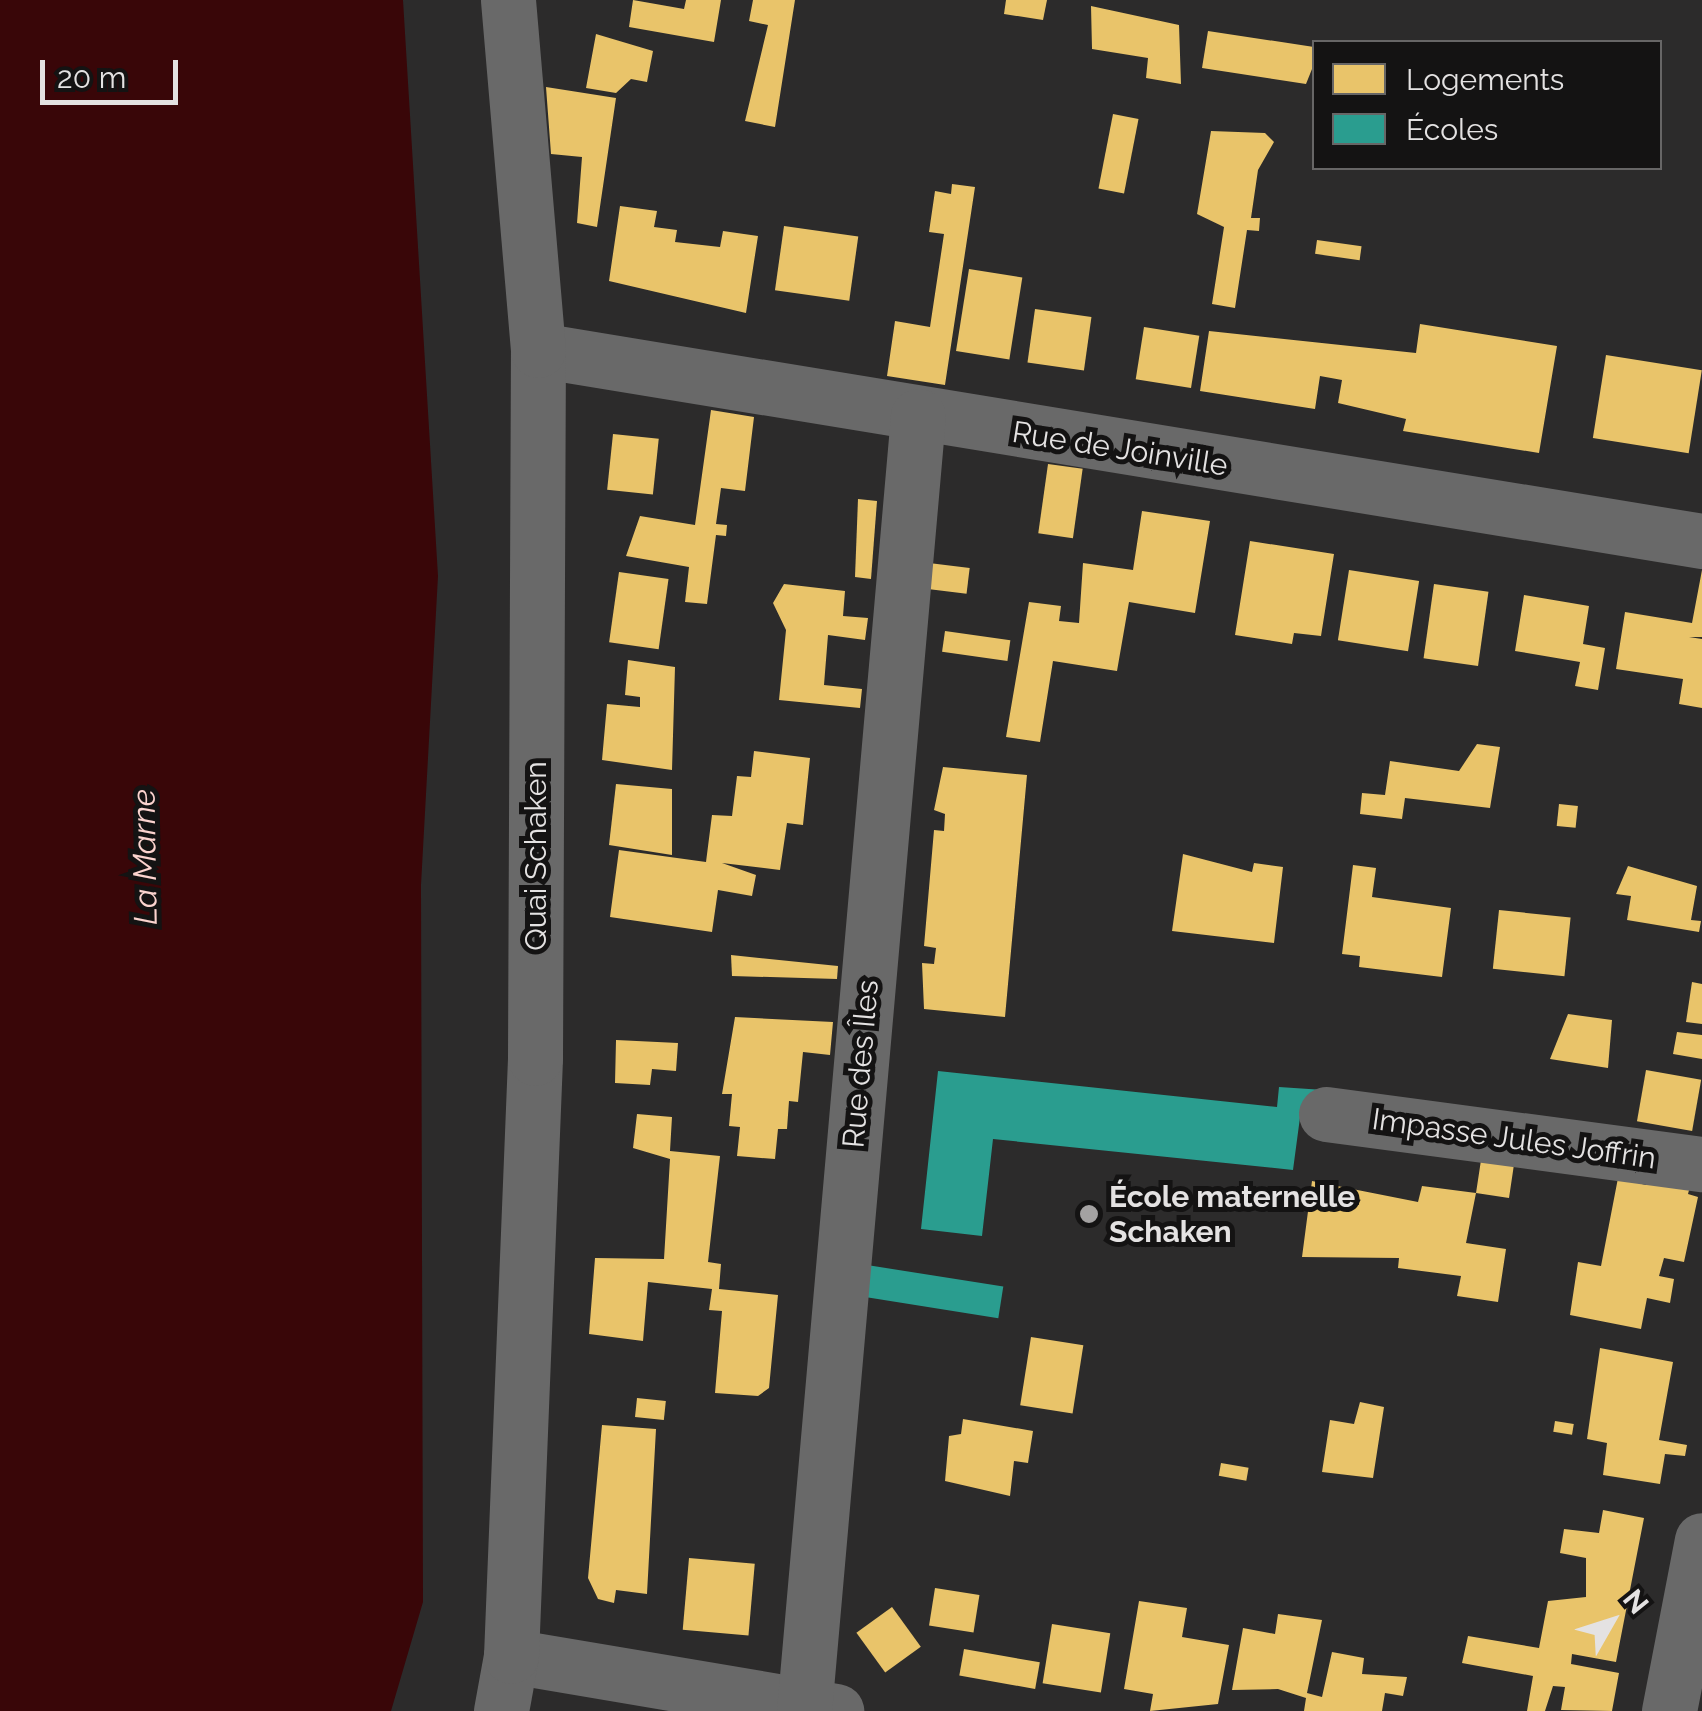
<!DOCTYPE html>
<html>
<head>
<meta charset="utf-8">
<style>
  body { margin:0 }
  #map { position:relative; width:1702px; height:1711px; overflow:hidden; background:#2c2b2b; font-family:Raleway,sans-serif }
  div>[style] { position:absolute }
  .water>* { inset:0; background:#390608 }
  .homes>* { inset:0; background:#e9c46a; transform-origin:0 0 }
  .schools>* { inset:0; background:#2a9d8f; transform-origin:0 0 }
  .minor>* { height:55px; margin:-27.5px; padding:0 27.5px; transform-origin:27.5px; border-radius:27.5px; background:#696969 }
  .dots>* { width:28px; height:28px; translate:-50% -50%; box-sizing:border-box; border:5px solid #141313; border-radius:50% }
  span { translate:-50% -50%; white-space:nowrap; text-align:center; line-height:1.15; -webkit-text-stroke:10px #141313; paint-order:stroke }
  .street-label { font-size:30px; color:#e4e2e2 }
  .poi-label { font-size:30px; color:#e4e2e2; font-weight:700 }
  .left { translate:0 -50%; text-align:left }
  .water-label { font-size:32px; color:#fcd4cf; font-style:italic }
  .legend { position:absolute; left:1312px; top:40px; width:350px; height:130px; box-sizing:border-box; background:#141313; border:2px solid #676666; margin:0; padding:12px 18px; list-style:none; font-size:30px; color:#e4e2e2 }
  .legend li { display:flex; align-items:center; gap:20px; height:50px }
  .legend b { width:50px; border:2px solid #676666 }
  .north { position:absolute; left:1562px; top:1571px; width:100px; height:100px; -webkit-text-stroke:8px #141313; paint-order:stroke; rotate:51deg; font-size:28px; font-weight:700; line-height:40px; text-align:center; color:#e4e2e2 }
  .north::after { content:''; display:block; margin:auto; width:35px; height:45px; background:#e4e2e2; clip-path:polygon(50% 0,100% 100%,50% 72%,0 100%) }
  .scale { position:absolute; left:40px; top:60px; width:138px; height:45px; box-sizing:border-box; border:5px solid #e4e2e2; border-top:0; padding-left:12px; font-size:30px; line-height:35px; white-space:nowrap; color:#e4e2e2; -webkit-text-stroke:8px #141313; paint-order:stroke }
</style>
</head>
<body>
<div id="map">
  <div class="water">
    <div style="clip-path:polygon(0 0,403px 0,438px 576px,421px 885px,423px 1602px,391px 1711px,0 1711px)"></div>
  </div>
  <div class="homes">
    <div style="clip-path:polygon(633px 0,684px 9px,686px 0,721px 0,714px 42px,629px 27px)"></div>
    <div style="clip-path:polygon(753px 0,795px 0,775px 127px,745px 121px,768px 25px,749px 21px)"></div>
    <div style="clip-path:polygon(1006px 0,1047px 0,1043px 20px,1004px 14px)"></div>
    <div style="clip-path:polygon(1091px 6px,1179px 25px,1181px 84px,1146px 78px,1148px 58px,1092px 49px)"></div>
    <div style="clip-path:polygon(1208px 31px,1314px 47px,1314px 64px,1306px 84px,1202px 68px)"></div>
    <div style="clip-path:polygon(596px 34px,653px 51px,647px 82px,631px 79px,616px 93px,586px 88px)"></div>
    <div style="clip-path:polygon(546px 87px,616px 98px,597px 227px,577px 223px,582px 157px,551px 154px)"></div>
    <div style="left:1113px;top:114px;width:26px;height:76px;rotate:11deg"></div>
    <div style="clip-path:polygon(1211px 131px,1265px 133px,1274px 142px,1258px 170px,1251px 218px,1260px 218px,1259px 231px,1247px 230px,1235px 308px,1212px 304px,1224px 227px,1197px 214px)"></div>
    <div style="clip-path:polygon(952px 184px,975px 187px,945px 385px,887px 376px,895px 321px,930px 327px,944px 234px,929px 232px,935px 191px,951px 194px)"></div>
    <div style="clip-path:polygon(620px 206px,657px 211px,654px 227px,677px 230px,675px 242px,720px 247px,723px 231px,758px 236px,746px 313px,609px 281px)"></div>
    <div style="left:784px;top:226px;width:75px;height:65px;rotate:8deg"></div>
    <div style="left:1317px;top:240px;width:45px;height:14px;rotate:8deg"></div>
    <div style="left:969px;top:269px;width:54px;height:83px;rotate:9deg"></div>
    <div style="left:1035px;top:309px;width:57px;height:54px;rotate:8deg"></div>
    <div style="clip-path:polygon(1420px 324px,1557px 346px,1539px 453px,1403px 431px,1406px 419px,1338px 403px,1342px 380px,1320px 376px,1315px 409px,1200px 391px,1209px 331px,1416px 353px)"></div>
    <div style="left:1144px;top:327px;width:56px;height:53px;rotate:9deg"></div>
    <div style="left:1606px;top:355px;width:97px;height:84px;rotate:9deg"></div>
    <div style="clip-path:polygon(711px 410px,754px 417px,745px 491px,721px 488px,716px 524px,727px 525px,726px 536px,716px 535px,707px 604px,685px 602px,689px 567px,626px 556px,640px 516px,695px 525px)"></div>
    <div style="left:613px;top:434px;width:46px;height:56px;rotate:6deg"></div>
    <div style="left:1048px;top:464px;width:35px;height:70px;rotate:8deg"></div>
    <div style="clip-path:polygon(858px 499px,877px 501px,871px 579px,855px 577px)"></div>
    <div style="clip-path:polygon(1142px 511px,1210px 521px,1195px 613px,1129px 602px,1117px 671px,1053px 661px,1040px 742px,1006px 737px,1029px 602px,1061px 606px,1059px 621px,1079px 623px,1083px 563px,1133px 570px)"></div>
    <div style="clip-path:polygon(1250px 541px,1334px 554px,1321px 636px,1294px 633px,1292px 644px,1235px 635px)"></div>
    <div style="left:929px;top:563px;width:41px;height:26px;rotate:7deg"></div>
    <div style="left:1349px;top:570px;width:71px;height:71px;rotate:9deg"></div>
    <div style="clip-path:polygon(1702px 570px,1702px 637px,1689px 637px,1702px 639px,1702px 708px,1679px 704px,1683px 679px,1616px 669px,1625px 612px,1692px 623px)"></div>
    <div style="left:619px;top:572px;width:50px;height:71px;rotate:8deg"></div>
    <div style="clip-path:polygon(784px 584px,845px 591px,843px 616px,868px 618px,865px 640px,828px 635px,824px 685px,862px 689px,860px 708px,779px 700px,786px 630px,773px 603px)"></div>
    <div style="left:1434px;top:584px;width:55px;height:75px;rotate:8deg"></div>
    <div style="clip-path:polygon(1524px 595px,1589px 606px,1583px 644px,1605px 648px,1598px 690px,1575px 686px,1580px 662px,1515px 651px)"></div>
    <div style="left:945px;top:631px;width:66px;height:21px;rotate:8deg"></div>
    <div style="clip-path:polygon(628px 660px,675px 667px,672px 770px,602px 760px,607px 704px,640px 707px,640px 697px,625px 695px)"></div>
    <div style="clip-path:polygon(1477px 744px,1500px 747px,1490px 808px,1405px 798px,1402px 819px,1360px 814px,1362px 793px,1385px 795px,1390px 761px,1459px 771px)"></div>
    <div style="clip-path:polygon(754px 751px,810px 758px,803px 825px,787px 823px,780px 870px,722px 863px,756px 875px,752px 896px,718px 890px,712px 932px,610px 917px,619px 850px,706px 862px,712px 815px,732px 816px,737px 776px,751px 777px)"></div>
    <div style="clip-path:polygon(943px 767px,1027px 775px,1005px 1017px,924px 1009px,922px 963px,934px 964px,936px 948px,924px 946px,934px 830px,944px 831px,945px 814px,934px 810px)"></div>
    <div style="clip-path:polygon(616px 784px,672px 789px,672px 855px,609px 845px)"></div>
    <div style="left:1559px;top:804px;width:19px;height:22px;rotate:6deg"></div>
    <div style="clip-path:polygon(1183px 854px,1252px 872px,1254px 863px,1283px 867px,1274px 943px,1172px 931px)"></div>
    <div style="clip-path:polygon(1353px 865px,1376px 868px,1372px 897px,1451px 908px,1442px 977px,1359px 967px,1360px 956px,1342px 954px)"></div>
    <div style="clip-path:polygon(1628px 866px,1697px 886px,1691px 920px,1701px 921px,1699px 932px,1627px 920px,1631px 896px,1616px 894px)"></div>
    <div style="left:1499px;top:910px;width:72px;height:59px;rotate:6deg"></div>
    <div style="clip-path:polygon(731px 955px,838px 966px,837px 979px,732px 976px)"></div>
    <div style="clip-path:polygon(1692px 982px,1702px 984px,1702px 1024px,1686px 1022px)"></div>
    <div style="clip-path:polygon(1568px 1014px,1612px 1020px,1608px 1068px,1550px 1059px)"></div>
    <div style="clip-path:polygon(735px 1017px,833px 1022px,830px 1055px,803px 1052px,798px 1102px,789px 1101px,787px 1129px,778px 1129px,775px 1159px,737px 1156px,740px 1127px,729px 1126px,732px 1094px,722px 1094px)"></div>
    <div style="clip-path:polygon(1677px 1032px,1702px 1035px,1702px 1059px,1673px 1054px)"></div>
    <div style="clip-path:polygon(616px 1040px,678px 1043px,676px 1071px,652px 1069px,650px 1085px,615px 1083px)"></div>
    <div style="left:1646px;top:1070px;width:56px;height:52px;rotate:10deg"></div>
    <div style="clip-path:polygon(637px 1114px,672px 1117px,670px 1151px,720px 1156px,708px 1262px,721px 1264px,719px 1289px,778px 1295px,769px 1388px,758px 1396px,715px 1393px,722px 1311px,709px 1310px,712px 1289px,648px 1282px,643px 1341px,589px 1334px,595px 1258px,664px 1259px,670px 1159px,633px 1148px)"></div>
    <div style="clip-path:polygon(1483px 1147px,1516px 1151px,1509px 1198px,1476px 1193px,1466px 1243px,1506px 1249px,1498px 1302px,1457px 1296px,1461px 1276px,1398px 1268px,1399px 1258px,1302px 1257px,1312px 1181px,1418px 1202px,1422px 1186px,1476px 1193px)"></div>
    <div style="clip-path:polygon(1650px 1168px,1693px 1175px,1688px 1194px,1698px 1197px,1684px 1262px,1664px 1258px,1659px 1276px,1674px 1279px,1670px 1303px,1647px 1298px,1641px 1329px,1570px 1315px,1578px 1262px,1601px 1266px,1618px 1178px,1646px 1185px)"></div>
    <div style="left:1031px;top:1337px;width:53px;height:69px;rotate:9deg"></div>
    <div style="clip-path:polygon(1600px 1348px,1673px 1362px,1659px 1440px,1687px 1445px,1685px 1456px,1665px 1454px,1660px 1484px,1603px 1475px,1607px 1443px,1587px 1439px)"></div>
    <div style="left:637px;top:1398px;width:29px;height:19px;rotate:6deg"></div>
    <div style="clip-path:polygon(1360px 1402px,1384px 1407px,1373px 1478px,1322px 1472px,1330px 1420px,1354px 1424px)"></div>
    <div style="clip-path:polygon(963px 1419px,1033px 1431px,1028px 1463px,1014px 1461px,1010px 1496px,945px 1481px,949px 1436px,961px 1434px)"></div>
    <div style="left:1555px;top:1421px;width:19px;height:11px;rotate:9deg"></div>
    <div style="clip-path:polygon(602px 1425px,656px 1429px,647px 1594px,616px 1590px,614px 1603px,598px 1599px,588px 1578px)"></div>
    <div style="left:1221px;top:1463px;width:28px;height:13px;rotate:10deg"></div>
    <div style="clip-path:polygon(1603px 1510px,1644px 1518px,1616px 1662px,1572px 1654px,1571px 1664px,1619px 1673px,1612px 1711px,1561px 1710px,1565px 1687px,1553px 1686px,1545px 1711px,1527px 1711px,1533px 1676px,1462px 1663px,1468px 1636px,1539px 1648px,1548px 1601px,1586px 1597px,1586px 1558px,1560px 1553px,1564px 1529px,1599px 1533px)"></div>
    <div style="left:689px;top:1558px;width:66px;height:72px;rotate:5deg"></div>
    <div style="left:935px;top:1588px;width:45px;height:38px;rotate:9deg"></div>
    <div style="clip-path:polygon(1139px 1601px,1187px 1608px,1182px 1637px,1229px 1645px,1218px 1704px,1150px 1711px,1153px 1694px,1124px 1689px)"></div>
    <div style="left:892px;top:1607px;width:49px;height:44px;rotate:54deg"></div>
    <div style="clip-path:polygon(1278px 1614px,1322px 1620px,1307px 1693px,1322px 1697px,1332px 1652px,1364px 1658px,1362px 1674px,1407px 1677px,1403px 1696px,1385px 1693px,1382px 1711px,1304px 1711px,1306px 1698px,1278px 1689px,1232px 1690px,1243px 1628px,1275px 1634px)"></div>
    <div style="left:1052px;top:1624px;width:59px;height:60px;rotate:9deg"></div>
    <div style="left:964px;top:1649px;width:77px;height:27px;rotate:10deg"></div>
  </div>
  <div class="schools">
    <div style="clip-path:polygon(938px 1071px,1277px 1107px,1279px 1087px,1324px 1090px,1301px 1110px,1293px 1170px,993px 1139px,982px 1236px,921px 1229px)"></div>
    <div style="left:867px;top:1265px;width:138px;height:32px;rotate:9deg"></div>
  </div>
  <div class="minor">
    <div style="left:538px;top:350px;width:1180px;rotate:9.32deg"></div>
    <div style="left:1326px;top:1114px;width:379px;rotate:7.6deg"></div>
    <div style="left:511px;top:1656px;width:330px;rotate:9.6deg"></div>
    <div style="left:501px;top:1711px;width:56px;rotate:-79.7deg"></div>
    <div style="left:511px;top:1656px;width:598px;rotate:-87.7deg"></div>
    <div style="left:535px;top:1058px;width:708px;rotate:-89.76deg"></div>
    <div style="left:538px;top:350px;width:351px;rotate:-94.9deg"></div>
    <div style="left:804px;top:1711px;width:1300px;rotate:-84.97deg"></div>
    <div style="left:1669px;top:1711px;width:174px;rotate:-79.1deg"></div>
  </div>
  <div class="dots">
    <div style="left:1089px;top:1214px;background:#a4a2a2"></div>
  </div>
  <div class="street-label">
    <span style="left:1120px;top:449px;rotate:9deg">Rue de Joinville</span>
    <span style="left:536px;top:856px;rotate:-90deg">Quai Schaken</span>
    <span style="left:861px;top:1064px;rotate:-85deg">Rue des Îles</span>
    <span style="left:1514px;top:1139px;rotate:8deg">Impasse Jules Joffrin</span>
  </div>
  <div class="poi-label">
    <span class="left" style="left:1109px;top:1214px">École maternelle<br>Schaken</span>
  </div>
  <div class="water-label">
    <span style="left:145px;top:857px;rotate:-91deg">La Marne</span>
  </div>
  <ul class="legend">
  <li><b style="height:28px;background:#e9c46a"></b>Logements</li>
  <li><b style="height:28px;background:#2a9d8f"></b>Écoles</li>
  </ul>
  <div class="north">N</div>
  <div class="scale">20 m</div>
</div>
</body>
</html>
